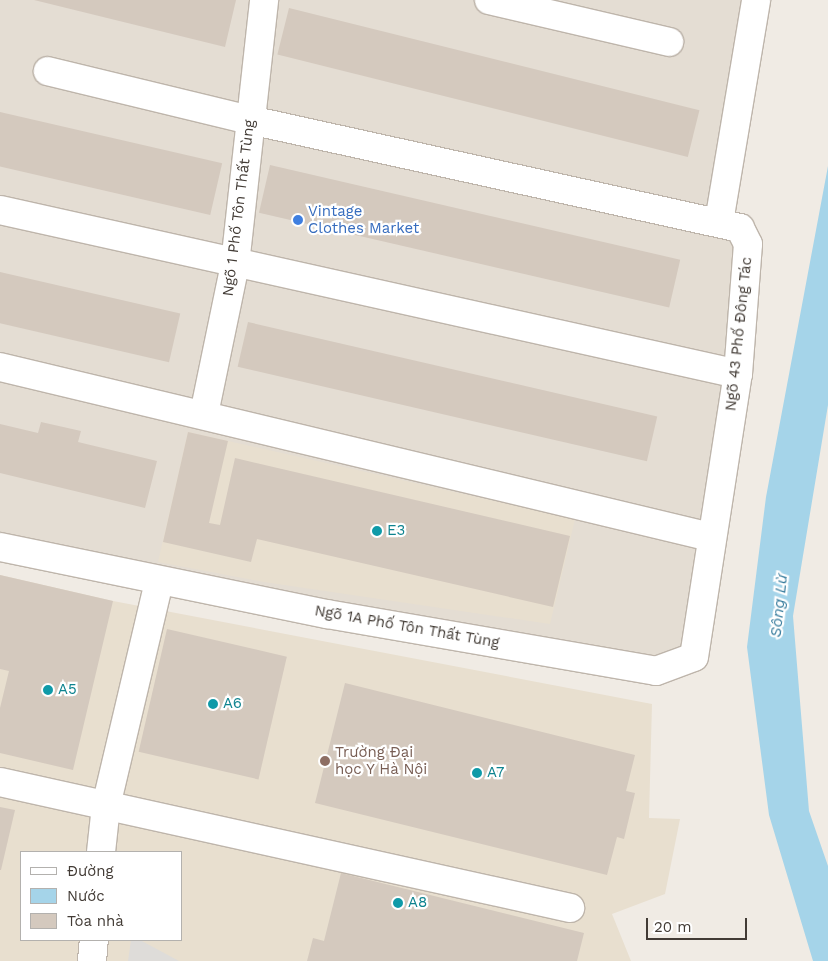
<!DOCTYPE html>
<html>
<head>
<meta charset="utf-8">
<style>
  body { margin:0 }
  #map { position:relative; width:828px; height:961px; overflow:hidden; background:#f0ebe4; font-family:"Work Sans",sans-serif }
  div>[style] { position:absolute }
  .residential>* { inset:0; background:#e4ddd3 }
  .education>* { inset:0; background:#e8dfcf }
  .parking>* { inset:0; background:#dedcd9 }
  .water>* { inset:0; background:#a5d4e9 }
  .building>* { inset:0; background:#d4c9be; transform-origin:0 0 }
  .roads { filter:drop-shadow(1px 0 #beb5ab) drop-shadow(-1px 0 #beb5ab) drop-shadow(0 1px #beb5ab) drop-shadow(0 -1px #beb5ab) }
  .minor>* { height:28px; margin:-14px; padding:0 14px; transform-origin:14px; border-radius:14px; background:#fff }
  .dots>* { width:14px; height:14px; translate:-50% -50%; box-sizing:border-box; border:2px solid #fff; border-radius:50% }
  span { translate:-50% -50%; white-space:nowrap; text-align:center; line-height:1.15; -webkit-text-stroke:4.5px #fff; paint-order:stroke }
  .street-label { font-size:15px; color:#423b35 }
  .shop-label { font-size:15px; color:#366cbe }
  .left { translate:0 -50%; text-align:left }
  .culture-label { font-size:15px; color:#0d838f }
  .education-label { font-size:15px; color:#785e54 }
  .water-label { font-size:16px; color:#367b9c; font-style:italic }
  .legend { position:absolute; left:20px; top:851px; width:162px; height:90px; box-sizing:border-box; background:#fff; border:1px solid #b3b1ae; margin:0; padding:6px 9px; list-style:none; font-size:15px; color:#423b35 }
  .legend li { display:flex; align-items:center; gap:10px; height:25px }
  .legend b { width:25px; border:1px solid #b3b1ae }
  .scale { position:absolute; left:646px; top:918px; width:101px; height:22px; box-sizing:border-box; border:2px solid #423b35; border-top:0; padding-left:6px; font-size:15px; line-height:18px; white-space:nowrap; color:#423b35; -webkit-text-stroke:4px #fff; paint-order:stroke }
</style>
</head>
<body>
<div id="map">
  <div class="residential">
    <div style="clip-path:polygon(0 0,756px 0,719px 221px,740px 228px,694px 657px,656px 671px,0 554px)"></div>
  </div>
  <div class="education">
    <div style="clip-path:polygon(188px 432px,575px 519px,550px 624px,264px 582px,158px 562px)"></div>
    <div style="clip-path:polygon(evenodd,0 575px,113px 601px,652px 704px,649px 818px,680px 819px,665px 894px,612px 914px,631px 961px,0 961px,0 575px,21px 852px,181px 852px,181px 940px,21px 940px,21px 852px)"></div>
  </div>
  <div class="parking">
    <div style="clip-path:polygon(131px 940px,140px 940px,179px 961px,128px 961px)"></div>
  </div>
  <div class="water">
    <div style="clip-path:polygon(828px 166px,828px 405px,793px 616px,809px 811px,828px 866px,828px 961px,813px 961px,769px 815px,747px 647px,766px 497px)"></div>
  </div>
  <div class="building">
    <div style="clip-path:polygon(34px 0,236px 0,225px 47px)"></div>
    <div style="left:289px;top:8px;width:423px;height:48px;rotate:14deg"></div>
    <div style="left:0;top:112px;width:228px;height:53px;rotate:13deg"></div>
    <div style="left:270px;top:165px;width:421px;height:49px;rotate:13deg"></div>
    <div style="left:0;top:272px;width:185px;height:50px;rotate:13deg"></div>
    <div style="left:248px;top:322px;width:420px;height:46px;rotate:13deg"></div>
    <div style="clip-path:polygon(41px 422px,81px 431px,78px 442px,157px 461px,145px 508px,0 473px,0 424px,38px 433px)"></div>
    <div style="clip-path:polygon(188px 432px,228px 441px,209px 523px,220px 525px,235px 458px,570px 536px,553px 607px,257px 539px,251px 562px,163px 542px)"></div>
    <div style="clip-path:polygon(0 575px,113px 601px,73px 770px,0 753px,0 708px,9px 671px,0 669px)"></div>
    <div style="left:167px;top:629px;width:123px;height:126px;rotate:13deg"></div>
    <div style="clip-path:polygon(345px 683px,635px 755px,626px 791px,635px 793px,624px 839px,617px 837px,607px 875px,315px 803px)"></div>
    <div style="clip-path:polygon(0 807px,15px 810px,1px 870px,0 870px)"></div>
    <div style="clip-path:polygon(341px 873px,584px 933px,577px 961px,307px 961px,313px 938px,324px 941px)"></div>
  </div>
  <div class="roads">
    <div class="minor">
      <div style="left:489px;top:0;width:185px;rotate:13.1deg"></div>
      <div style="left:0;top:210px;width:756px;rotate:12.53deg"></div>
      <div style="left:719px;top:222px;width:225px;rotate:-80.5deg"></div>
      <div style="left:0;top:367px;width:731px;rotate:13.45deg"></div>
      <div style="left:204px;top:414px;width:153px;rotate:-78.3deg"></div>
      <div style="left:235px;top:264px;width:266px;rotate:-83.7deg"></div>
      <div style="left:0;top:547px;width:334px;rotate:11.6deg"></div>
      <div style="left:327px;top:614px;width:334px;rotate:9.8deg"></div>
      <div style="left:656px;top:671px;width:40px;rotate:-20.2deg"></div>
      <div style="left:694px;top:657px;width:286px;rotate:-81.2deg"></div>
      <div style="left:738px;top:374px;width:130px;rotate:-85.6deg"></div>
      <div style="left:748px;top:244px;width:18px;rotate:-117deg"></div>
      <div style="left:740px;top:228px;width:502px;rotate:-167.57deg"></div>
      <div style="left:250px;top:120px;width:208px;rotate:-166.4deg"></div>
      <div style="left:0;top:782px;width:584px;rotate:12.46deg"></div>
      <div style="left:101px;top:852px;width:46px;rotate:-83.8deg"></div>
      <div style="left:106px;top:806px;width:231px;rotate:-76.7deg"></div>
      <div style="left:92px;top:961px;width:21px;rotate:-85deg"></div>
    </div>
  </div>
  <div class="dots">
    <div style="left:298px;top:220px;background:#3f7fe0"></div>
    <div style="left:377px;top:531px;background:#0f9aa8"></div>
    <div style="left:48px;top:690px;background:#0f9aa8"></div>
    <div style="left:213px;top:704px;background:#0f9aa8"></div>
    <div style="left:325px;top:761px;background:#8d6e63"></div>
    <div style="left:477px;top:773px;background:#0f9aa8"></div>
    <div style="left:398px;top:903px;background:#0f9aa8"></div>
  </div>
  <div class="street-label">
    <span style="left:239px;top:208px;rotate:-83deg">Ngõ 1 Phố Tôn Thất Tùng</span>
    <span style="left:739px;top:334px;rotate:-84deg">Ngõ 43 Phố Đông Tác</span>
    <span style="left:407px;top:627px;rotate:10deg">Ngõ 1A Phố Tôn Thất Tùng</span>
  </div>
  <div class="shop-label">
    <span class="left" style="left:308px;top:220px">Vintage<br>Clothes Market</span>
  </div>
  <div class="culture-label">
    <span class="left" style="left:387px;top:531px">E3</span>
    <span class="left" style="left:58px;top:690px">A5</span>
    <span class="left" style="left:223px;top:704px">A6</span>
    <span class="left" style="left:487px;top:773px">A7</span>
    <span class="left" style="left:408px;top:903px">A8</span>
  </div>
  <div class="education-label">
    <span class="left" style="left:335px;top:761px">Trường Đại<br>học Y Hà Nội</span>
  </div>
  <div class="water-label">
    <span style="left:779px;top:606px;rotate:-84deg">Sông Lừ</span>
  </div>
  <ul class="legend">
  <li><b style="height:6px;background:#fff"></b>Đường</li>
  <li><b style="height:14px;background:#a5d4e9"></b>Nước</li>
  <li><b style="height:14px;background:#d4c9be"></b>Tòa nhà</li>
  </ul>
  <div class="scale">20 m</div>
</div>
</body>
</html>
